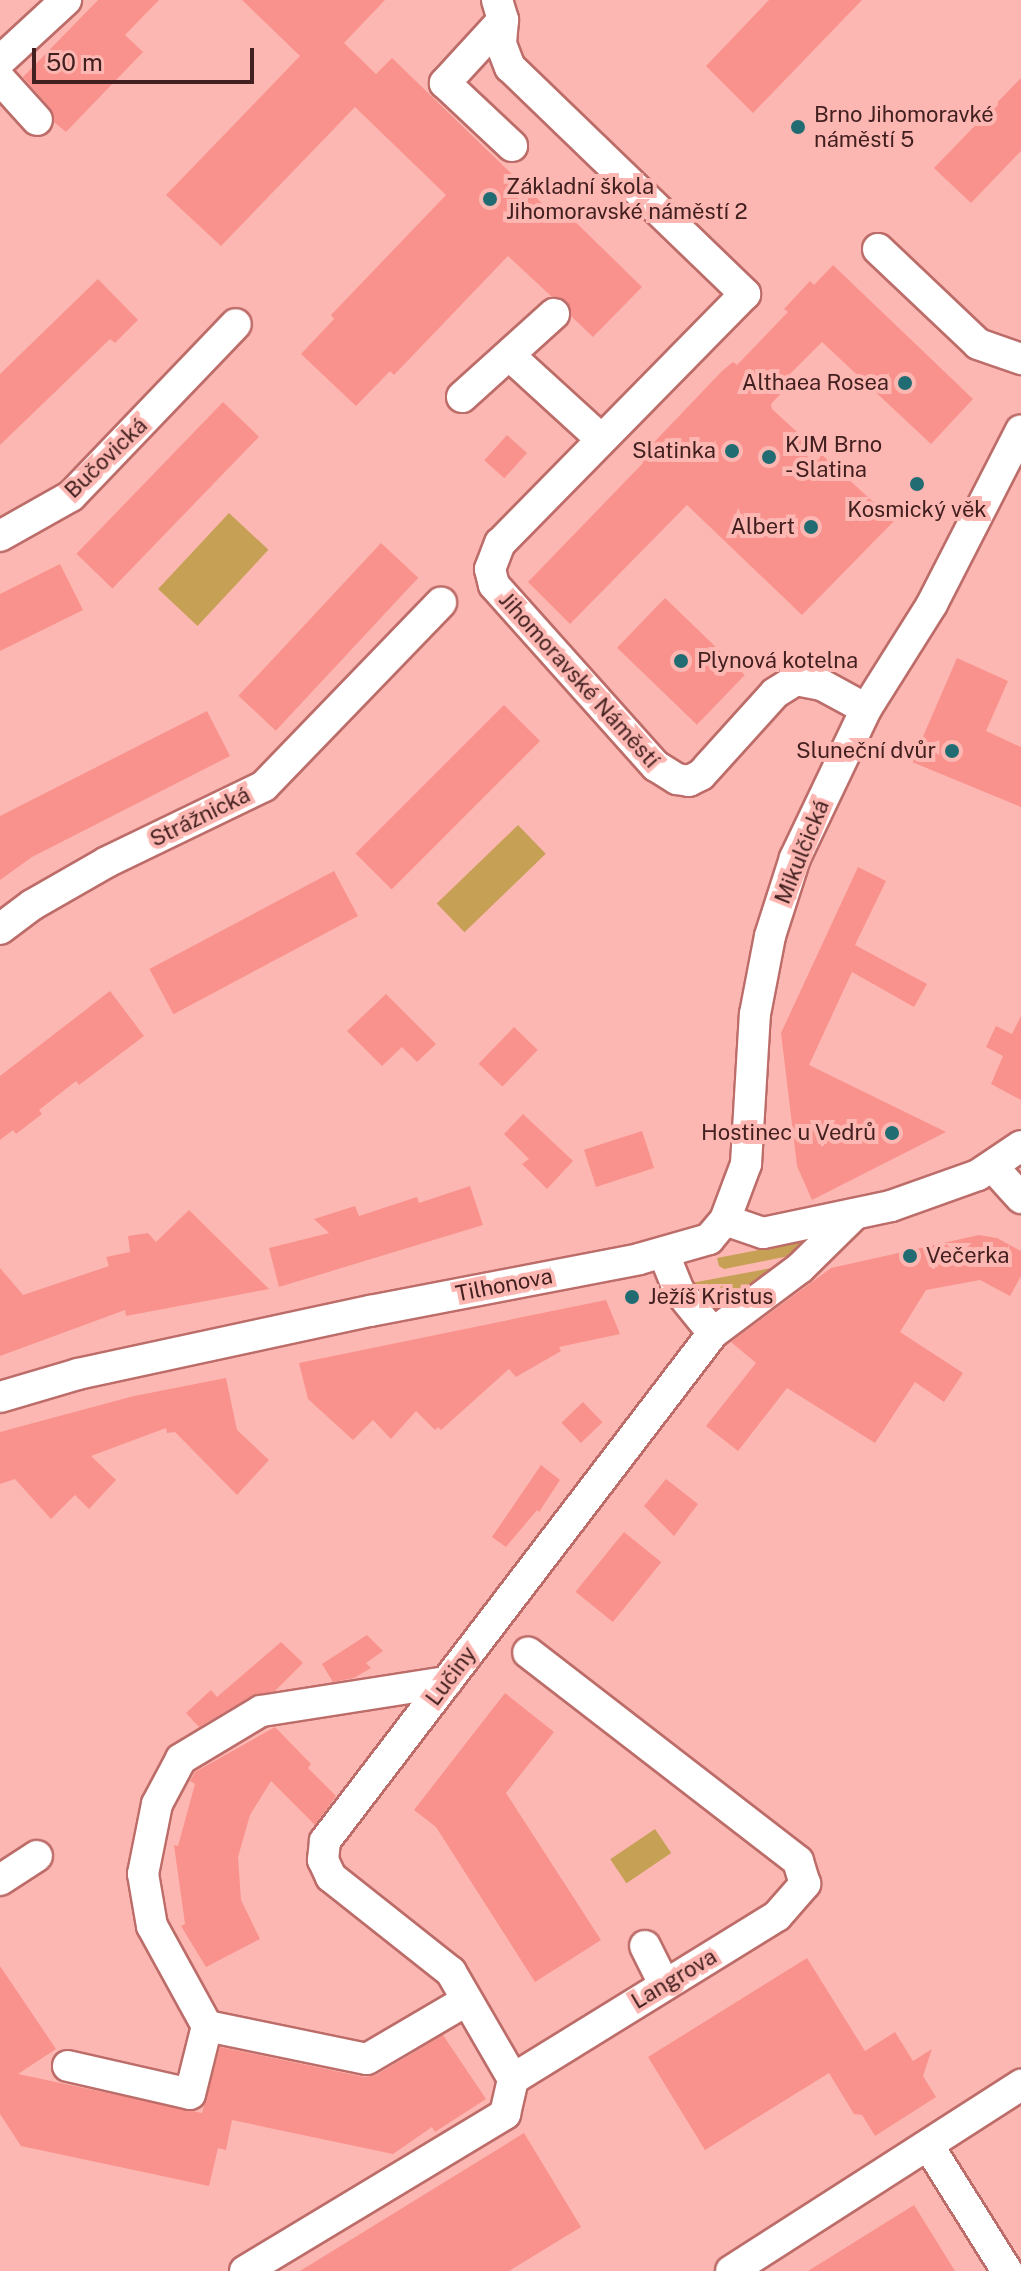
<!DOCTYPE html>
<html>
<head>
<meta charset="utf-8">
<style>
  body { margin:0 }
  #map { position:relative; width:1021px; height:2271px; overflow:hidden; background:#fdb7b2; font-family:"Public Sans",sans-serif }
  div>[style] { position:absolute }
  .green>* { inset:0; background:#c6a055; transform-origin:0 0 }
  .building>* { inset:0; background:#f9928d; transform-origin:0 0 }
  .roads { filter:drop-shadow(2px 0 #bd6d69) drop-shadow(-2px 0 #bd6d69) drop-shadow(0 2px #bd6d69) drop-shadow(0 -2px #bd6d69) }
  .minor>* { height:30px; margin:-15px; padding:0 15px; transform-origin:15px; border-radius:15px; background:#fff }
  .dots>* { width:22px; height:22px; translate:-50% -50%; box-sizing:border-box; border:4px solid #fdb7b2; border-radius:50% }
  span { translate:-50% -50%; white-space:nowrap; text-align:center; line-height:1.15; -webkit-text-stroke:8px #fdb7b2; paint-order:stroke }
  .poi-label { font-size:22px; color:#42201f }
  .left { translate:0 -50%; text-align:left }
  .right { translate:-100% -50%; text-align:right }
  .street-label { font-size:22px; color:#42201f }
  .scale { position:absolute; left:32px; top:48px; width:222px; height:36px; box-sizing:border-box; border:4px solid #42201f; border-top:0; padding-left:10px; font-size:24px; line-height:28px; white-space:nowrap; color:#42201f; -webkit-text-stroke:6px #fdb7b2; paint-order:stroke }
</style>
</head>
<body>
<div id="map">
  <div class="green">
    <div style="left:229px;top:513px;width:54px;height:104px;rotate:43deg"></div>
    <div style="left:518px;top:825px;width:40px;height:113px;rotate:46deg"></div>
    <div style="clip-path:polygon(800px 1242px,805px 1244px,799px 1254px,724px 1269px,719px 1266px,717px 1258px)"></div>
    <div style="clip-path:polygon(788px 1265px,717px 1312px,711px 1312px,686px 1284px)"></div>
    <div style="left:655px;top:1829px;width:29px;height:54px;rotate:56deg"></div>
  </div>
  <div class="building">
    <div style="clip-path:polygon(98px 0,159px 0,125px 35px,143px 52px,66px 132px,54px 122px,50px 108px,23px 77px)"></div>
    <div style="clip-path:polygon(242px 0,385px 0,344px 43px,376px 74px,392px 58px,550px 211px,557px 204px,642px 287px,593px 337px,571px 316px,567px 301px,551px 296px,508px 256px,394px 375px,390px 371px,356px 406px,301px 354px,334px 319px,331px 315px,446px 195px,355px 107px,221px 246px,166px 195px,300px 56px)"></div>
    <div style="clip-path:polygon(769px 0,862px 0,753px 113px,706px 66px)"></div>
    <div style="clip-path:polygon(1021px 78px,1021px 151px,971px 203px,934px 168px)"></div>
    <div style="clip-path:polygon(833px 265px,973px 399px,931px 444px,822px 342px,785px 379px,785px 389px,771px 404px,772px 409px,894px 521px,802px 615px,687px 505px,570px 624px,528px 582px,643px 463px,639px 458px,722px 371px,733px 362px,737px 365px,788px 312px,784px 309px,810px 281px,814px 285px)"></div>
    <div style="clip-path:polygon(98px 279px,138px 320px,115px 343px,110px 339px,0 445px,0 374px)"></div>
    <div style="left:223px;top:402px;width:50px;height:211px;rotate:44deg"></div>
    <div style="left:507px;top:435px;width:27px;height:34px;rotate:42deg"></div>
    <div style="left:381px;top:543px;width:51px;height:209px;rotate:43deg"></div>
    <div style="clip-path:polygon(60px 564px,83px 610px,0 651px,0 594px)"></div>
    <div style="left:665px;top:598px;width:111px;height:69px;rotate:44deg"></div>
    <div style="clip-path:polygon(957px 658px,1008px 681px,986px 731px,1021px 747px,1021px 807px,912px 762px)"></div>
    <div style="left:504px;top:705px;width:51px;height:210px;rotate:45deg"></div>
    <div style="clip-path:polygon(207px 711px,230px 756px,32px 857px,0 880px,0 816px)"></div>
    <div style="clip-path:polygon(858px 867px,886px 881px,855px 945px,927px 984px,914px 1007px,852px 972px,809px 1065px,946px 1132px,812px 1200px,797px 1166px,781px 1033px)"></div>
    <div style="left:334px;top:871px;width:51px;height:209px;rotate:62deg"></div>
    <div style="clip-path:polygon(110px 991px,144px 1036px,79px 1085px,76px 1081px,39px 1110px,42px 1114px,16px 1134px,13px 1130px,0 1140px,0 1076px)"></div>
    <div style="clip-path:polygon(386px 994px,436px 1044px,417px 1062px,402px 1047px,382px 1066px,347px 1031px)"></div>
    <div style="clip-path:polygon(1021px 1016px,1021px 1100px,991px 1084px,1003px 1056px,986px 1047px,996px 1026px,1012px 1034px)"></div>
    <div style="left:514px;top:1027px;width:33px;height:51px;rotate:44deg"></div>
    <div style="clip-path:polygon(523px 1114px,573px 1161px,547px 1189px,522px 1164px,529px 1159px,504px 1134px)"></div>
    <div style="left:642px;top:1131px;width:39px;height:61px;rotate:72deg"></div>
    <div style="clip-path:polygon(470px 1186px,483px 1225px,279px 1287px,269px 1248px,329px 1233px,314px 1219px,355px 1206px,359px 1216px,417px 1197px,419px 1203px)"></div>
    <div style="clip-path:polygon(189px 1210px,269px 1289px,126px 1316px,125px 1310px,0 1356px,0 1268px,23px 1295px,109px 1266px,106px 1257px,130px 1252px,128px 1236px,148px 1233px,156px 1242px)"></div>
    <div style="clip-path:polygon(979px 1235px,997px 1238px,1021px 1251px,1021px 1276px,1010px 1296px,980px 1280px,926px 1290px,900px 1332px,963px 1373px,944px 1402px,915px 1382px,875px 1443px,787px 1388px,738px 1451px,706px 1426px,756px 1363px,731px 1342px,831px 1268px)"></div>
    <div style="clip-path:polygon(606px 1300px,620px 1334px,559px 1347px,561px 1351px,516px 1377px,509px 1369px,441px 1430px,438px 1427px,435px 1430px,416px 1411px,391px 1439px,373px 1420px,353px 1440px,308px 1399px,299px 1363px)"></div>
    <div style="clip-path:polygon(226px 1378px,237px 1430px,269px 1460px,237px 1495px,175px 1432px,167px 1433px,166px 1428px,91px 1456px,116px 1480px,89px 1509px,75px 1495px,51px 1519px,15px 1479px,0 1484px,0 1432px,134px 1396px)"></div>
    <div style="left:583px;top:1402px;width:28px;height:30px;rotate:46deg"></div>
    <div style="clip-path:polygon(541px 1465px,560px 1480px,539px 1512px,537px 1510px,506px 1547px,492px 1537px)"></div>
    <div style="clip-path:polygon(666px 1479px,698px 1504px,674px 1536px,644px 1506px)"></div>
    <div style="left:624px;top:1532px;width:48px;height:77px;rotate:39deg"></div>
    <div style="clip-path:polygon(367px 1635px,383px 1651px,366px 1663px,371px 1668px,354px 1678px,333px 1682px,322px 1664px)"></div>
    <div style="clip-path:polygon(281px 1642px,303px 1663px,275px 1691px,252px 1696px,199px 1727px,186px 1713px,211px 1690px,217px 1697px)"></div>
    <div style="clip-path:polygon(505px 1693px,554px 1732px,506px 1793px,601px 1940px,535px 1982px,436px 1827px,414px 1810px)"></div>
    <div style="clip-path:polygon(275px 1727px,311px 1764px,308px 1768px,336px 1796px,315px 1825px,271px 1781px,250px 1815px,238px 1857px,241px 1900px,260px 1939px,206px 1967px,181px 1926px,185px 1924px,174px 1845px,178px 1846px,195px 1784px,190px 1781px,195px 1772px)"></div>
    <div style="clip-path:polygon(807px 1958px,865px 2051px,895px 2032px,913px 2061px,932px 2049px,923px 2076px,936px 2097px,875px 2136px,862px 2115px,854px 2114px,829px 2073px,705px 2150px,648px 2057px)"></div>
    <div style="clip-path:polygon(0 1966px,56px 2049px,18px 2074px,202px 2113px,220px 2047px,364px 2077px,376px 2075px,443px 2035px,486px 2099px,435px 2132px,432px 2127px,393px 2154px,232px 2120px,226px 2150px,218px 2148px,209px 2186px,21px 2146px,0 2114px)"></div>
    <div style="clip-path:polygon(524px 2133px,581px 2227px,509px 2271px,300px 2271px)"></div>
    <div style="clip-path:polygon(914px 2205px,955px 2271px,808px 2271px)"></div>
  </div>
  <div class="roads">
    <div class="minor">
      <div style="left:497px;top:0;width:21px;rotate:73deg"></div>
      <div style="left:503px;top:20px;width:24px;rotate:95deg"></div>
      <div style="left:501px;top:44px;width:25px;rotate:69deg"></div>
      <div style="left:510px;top:67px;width:327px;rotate:44deg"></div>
      <div style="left:745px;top:294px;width:349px;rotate:134.5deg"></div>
      <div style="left:500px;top:543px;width:28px;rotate:111deg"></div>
      <div style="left:490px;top:569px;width:16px;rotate:76deg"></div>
      <div style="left:494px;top:585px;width:243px;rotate:48.2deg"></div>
      <div style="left:656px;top:766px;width:25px;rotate:32deg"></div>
      <div style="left:677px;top:779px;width:12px;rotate:9deg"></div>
      <div style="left:689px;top:781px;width:13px;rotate:-27deg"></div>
      <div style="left:701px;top:775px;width:110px;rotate:-47.9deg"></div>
      <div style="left:775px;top:693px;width:25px;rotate:-32deg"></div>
      <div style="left:796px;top:680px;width:26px;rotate:11deg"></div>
      <div style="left:822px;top:685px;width:50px;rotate:28.6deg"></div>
      <div style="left:503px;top:20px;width:86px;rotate:132.6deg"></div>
      <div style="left:445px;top:83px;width:92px;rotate:43.2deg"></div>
      <div style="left:0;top:61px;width:90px;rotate:-42.7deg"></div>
      <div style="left:0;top:79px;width:55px;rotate:47.9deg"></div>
      <div style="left:878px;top:249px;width:138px;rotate:43.5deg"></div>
      <div style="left:978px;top:344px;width:46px;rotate:19.2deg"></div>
      <div style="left:509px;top:355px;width:125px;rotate:42.4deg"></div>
      <div style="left:462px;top:397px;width:124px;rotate:-42.1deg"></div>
      <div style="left:0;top:536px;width:81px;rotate:-29.4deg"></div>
      <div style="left:71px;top:496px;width:238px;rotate:-46.2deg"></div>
      <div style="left:0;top:929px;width:40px;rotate:-37deg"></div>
      <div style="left:32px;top:905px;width:86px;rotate:-29.8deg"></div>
      <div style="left:107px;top:862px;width:174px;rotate:-25.8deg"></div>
      <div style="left:264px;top:786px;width:255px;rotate:-46deg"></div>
      <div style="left:993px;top:1167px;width:42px;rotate:47.9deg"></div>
      <div style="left:725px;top:1220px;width:40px;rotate:18.9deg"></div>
      <div style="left:763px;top:1233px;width:131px;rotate:-11.9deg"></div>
      <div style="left:891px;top:1206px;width:92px;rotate:-19.6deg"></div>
      <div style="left:978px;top:1175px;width:52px;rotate:-34deg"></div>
      <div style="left:664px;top:1254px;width:40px;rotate:68deg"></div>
      <div style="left:679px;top:1291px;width:54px;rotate:51deg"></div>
      <div style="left:0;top:1397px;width:81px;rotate:-16.4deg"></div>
      <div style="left:78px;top:1374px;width:299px;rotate:-12.2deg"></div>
      <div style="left:370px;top:1311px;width:274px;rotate:-10.9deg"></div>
      <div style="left:639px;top:1259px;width:73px;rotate:-15.9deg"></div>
      <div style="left:709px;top:1239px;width:25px;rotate:-50deg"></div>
      <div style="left:725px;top:1220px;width:60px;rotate:-69.4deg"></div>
      <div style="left:746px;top:1164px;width:150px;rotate:-86.6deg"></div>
      <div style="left:755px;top:1014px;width:79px;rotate:-79.1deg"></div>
      <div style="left:770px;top:936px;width:82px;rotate:-72.2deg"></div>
      <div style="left:795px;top:858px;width:165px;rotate:-64.5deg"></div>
      <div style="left:866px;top:709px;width:124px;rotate:-57.8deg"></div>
      <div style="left:932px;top:604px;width:195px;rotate:-62.9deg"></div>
      <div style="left:0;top:1880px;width:44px;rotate:-33deg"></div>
      <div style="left:645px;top:1946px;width:42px;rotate:63.4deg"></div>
      <div style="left:207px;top:2026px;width:114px;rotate:-118.8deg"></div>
      <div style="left:152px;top:1926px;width:53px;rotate:-99.8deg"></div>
      <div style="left:143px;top:1874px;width:71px;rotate:-78.7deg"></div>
      <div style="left:157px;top:1804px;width:51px;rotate:-61.9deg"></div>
      <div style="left:181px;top:1759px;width:93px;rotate:-31deg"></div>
      <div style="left:261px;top:1711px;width:188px;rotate:-8.9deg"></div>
      <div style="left:68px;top:2066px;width:125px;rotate:12.9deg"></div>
      <div style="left:190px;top:2094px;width:70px;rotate:-76deg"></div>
      <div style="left:207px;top:2026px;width:163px;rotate:11.7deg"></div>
      <div style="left:367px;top:2059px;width:115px;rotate:-30.4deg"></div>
      <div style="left:513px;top:2079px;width:124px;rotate:-120.1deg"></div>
      <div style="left:451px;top:1972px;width:153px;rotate:-141.6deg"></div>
      <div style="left:331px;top:1877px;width:19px;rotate:-115deg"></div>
      <div style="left:323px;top:1860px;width:19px;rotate:-84deg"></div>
      <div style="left:325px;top:1841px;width:639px;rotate:-52.63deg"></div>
      <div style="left:713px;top:1333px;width:109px;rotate:-36.8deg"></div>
      <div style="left:800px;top:1268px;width:77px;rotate:-44.5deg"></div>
      <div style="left:928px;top:2145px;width:149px;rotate:57.9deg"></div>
      <div style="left:245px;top:2271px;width:304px;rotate:-31.1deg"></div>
      <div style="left:505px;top:2114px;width:36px;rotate:-77deg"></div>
      <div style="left:513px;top:2079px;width:310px;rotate:-31.7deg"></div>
      <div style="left:777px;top:1916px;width:43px;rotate:-48.8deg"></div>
      <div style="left:805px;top:1884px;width:24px;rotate:-107deg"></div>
      <div style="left:798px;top:1861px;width:341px;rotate:-142.3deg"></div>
      <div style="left:731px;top:2271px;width:345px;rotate:-32.7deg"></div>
    </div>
  </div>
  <div class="dots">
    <div style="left:798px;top:127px;background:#216c73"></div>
    <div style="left:490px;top:199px;background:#216c73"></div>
    <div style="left:905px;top:383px;background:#216c73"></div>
    <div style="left:732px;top:451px;background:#216c73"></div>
    <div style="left:769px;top:457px;background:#216c73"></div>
    <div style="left:917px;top:484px;background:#216c73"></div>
    <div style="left:811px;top:527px;background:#216c73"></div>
    <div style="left:681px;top:661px;background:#216c73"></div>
    <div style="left:952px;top:751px;background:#216c73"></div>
    <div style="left:892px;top:1133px;background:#216c73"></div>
    <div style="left:910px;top:1256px;background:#216c73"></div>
    <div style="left:632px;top:1297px;background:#216c73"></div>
  </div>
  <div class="poi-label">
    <span class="left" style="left:814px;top:127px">Brno Jihomoravké<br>náměstí 5</span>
    <span class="left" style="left:506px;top:199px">Základní škola<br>Jihomoravské náměstí 2</span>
    <span class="right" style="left:889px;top:383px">Althaea Rosea</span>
    <span class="left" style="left:785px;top:457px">KJM Brno<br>- Slatina</span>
    <span class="right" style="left:716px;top:451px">Slatinka</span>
    <span style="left:917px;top:510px">Kosmický věk</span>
    <span class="right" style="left:795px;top:527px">Albert</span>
    <span class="left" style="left:697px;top:661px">Plynová kotelna</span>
    <span class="right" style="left:936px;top:751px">Sluneční dvůr</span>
    <span class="right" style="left:876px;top:1133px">Hostinec u Vedrů</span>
    <span class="left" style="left:926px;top:1256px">Večerka</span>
    <span class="left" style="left:648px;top:1297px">Ježíš Kristus</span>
  </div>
  <div class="street-label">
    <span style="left:106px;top:458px;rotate:-44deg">Bučovická</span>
    <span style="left:579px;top:680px;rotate:48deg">Jihomoravské Náměstí</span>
    <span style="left:200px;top:817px;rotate:-26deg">Strážnická</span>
    <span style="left:802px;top:852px;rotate:-68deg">Mikulčická</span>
    <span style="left:504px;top:1285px;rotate:-11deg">Tilhonova</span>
    <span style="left:451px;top:1676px;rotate:-53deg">Lučiny</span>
    <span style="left:674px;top:1979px;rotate:-31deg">Langrova</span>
  </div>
  <div class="scale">50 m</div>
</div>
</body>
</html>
